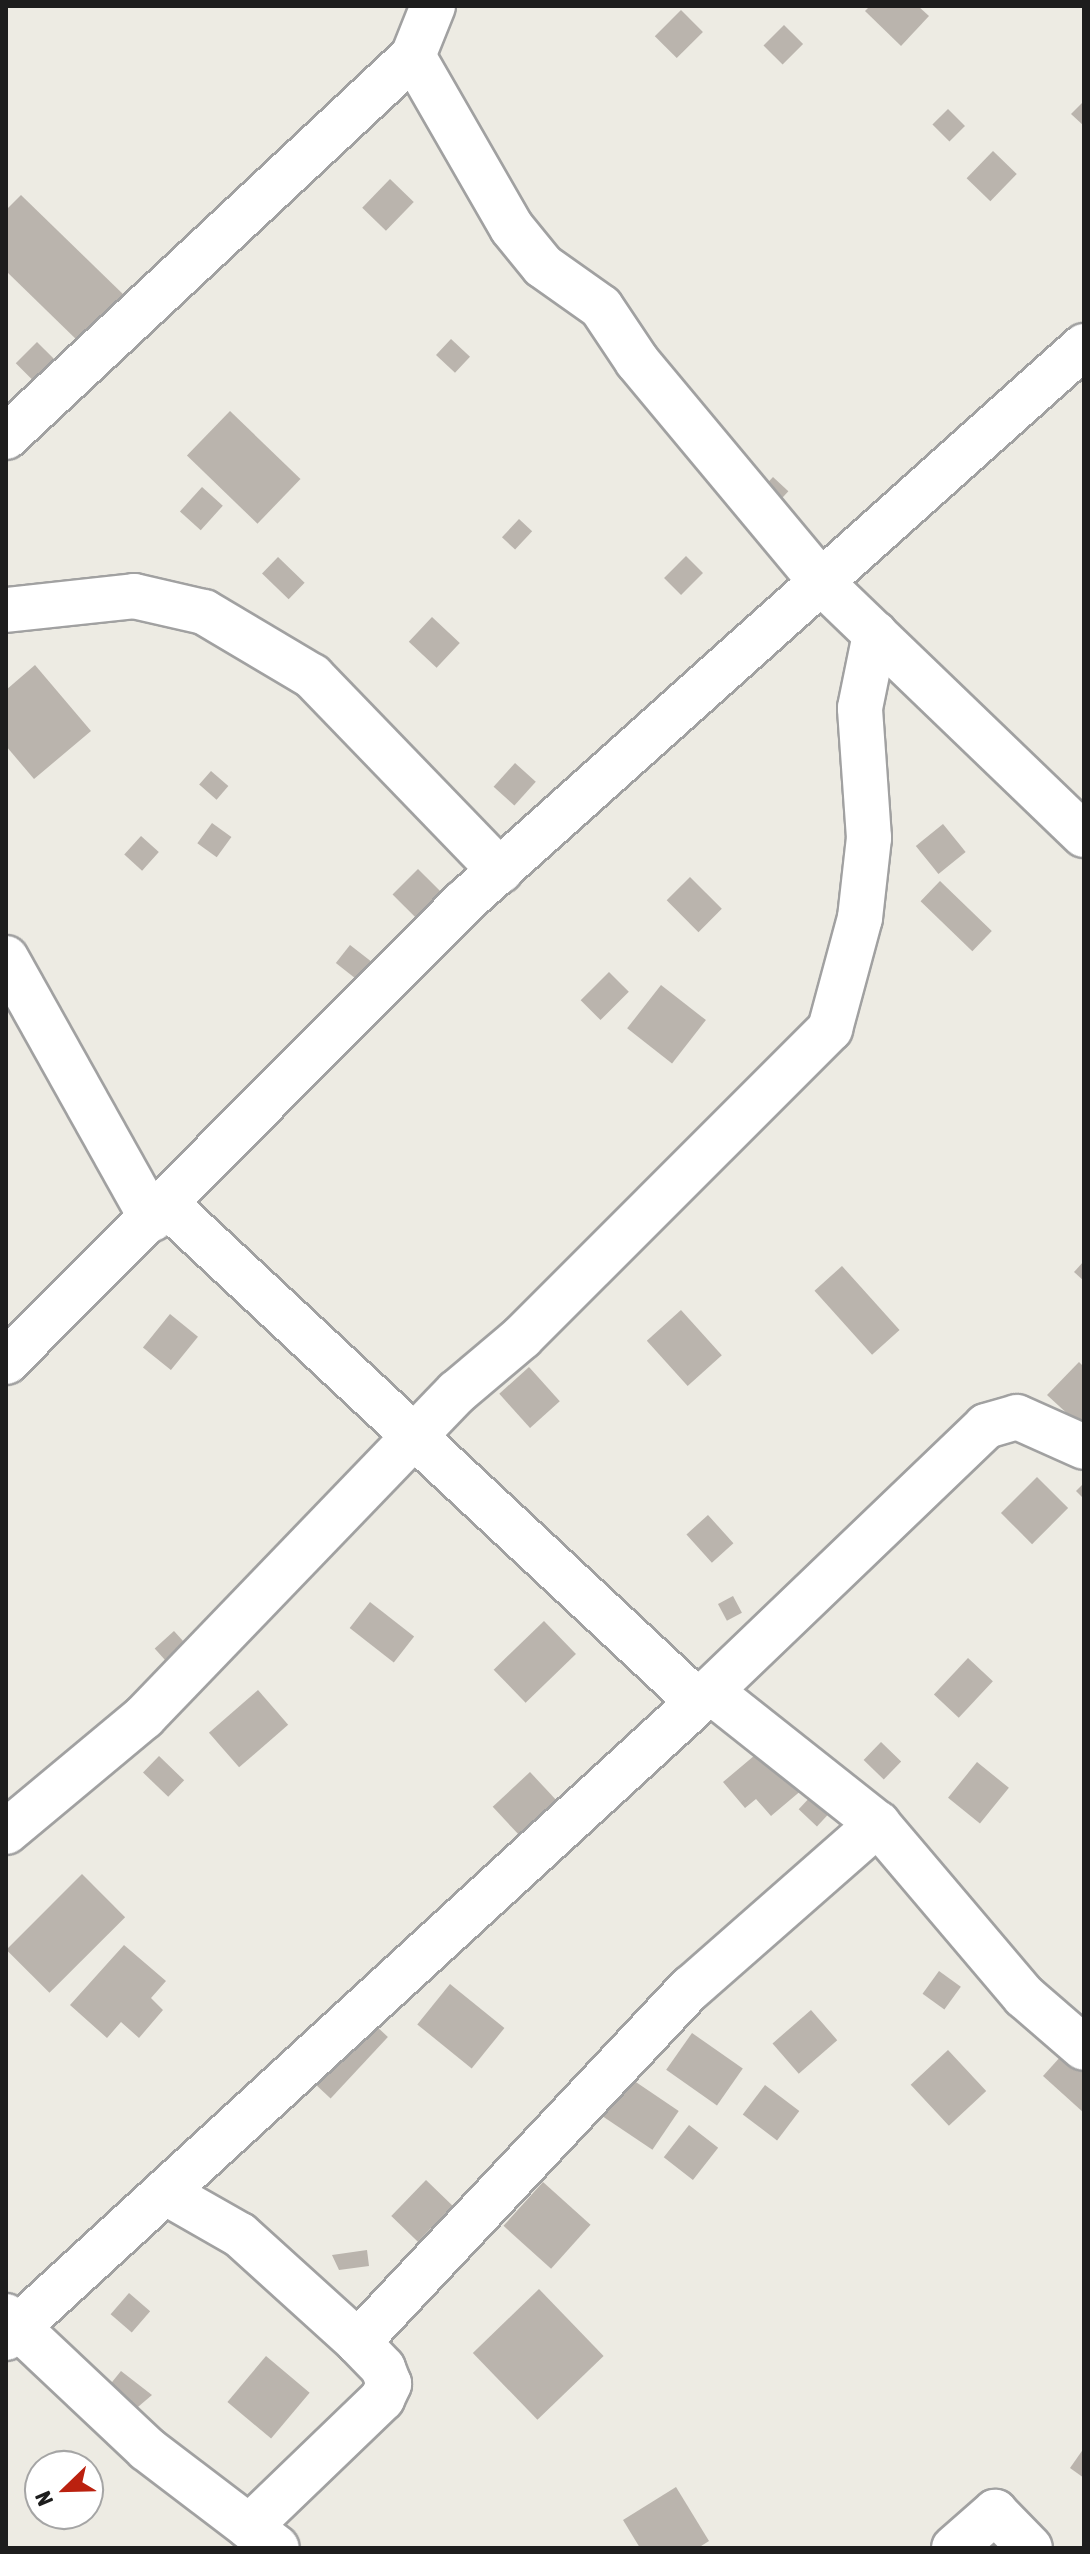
<!DOCTYPE html>
<html>
<head>
<meta charset="utf-8">
<style>
  body { margin:0 }
  #map { position:relative; width:1090px; height:2554px; overflow:hidden; background:#edebe3; font-family:"Asap Condensed",sans-serif }
  div>[style] { position:absolute }
  .building>* { inset:0; background:#bab4ad; transform-origin:0 0 }
  .roads { filter:drop-shadow(2px 0 #a1a1a1) drop-shadow(-2px 0 #a1a1a1) drop-shadow(0 2px #a1a1a1) drop-shadow(0 -2px #a1a1a1) }
  .minor>* { height:44px; margin:-22px; padding:0 22px; transform-origin:22px; border-radius:22px; background:#fff }
  span { translate:-50% -50%; white-space:nowrap; text-align:center; line-height:1.15; -webkit-text-stroke:6px #fff; paint-order:stroke }
  .frame { position:absolute; inset:0; border:8px solid #1d1d1d; pointer-events:none }
  .north { position:absolute; left:24px; top:2450px; width:80px; height:80px; box-sizing:border-box; background:#fff; border:2px solid #a5a5a5; border-radius:50%; rotate:247deg; font-size:22px; font-weight:700; line-height:32px; text-align:center; color:#1d1d1d }
  .north::after { content:''; display:block; margin:auto; width:28px; height:36px; background:#bb210f; clip-path:polygon(50% 0,100% 100%,50% 72%,0 100%) }
</style>
</head>
<body>
<div id="map">
  <div class="building">
    <div style="clip-path:polygon(870px 6px,918px 6px,929px 16px,901px 46px,865px 11px)"></div>
    <div style="left:681px;top:10px;width:31px;height:37px;rotate:45deg"></div>
    <div style="left:784px;top:25px;width:27px;height:29px;rotate:45deg"></div>
    <div style="clip-path:polygon(1084px 101px,1084px 126px,1071px 114px)"></div>
    <div style="left:948px;top:109px;width:24px;height:22px;rotate:45deg"></div>
    <div style="left:993px;top:151px;width:33px;height:38px;rotate:44deg"></div>
    <div style="left:390px;top:179px;width:33px;height:40px;rotate:44deg"></div>
    <div style="clip-path:polygon(21px 195px,127px 298px,82px 345px,6px 271px,6px 210px)"></div>
    <div style="left:451px;top:339px;width:26px;height:22px;rotate:43deg"></div>
    <div style="left:37px;top:342px;width:38px;height:30px;rotate:45deg"></div>
    <div style="left:230px;top:411px;width:98px;height:62px;rotate:44deg"></div>
    <div style="left:773px;top:477px;width:21px;height:21px;rotate:43deg"></div>
    <div style="left:202px;top:487px;width:28px;height:33px;rotate:42deg"></div>
    <div style="left:519px;top:519px;width:18px;height:25px;rotate:43deg"></div>
    <div style="left:686px;top:556px;width:24px;height:31px;rotate:45deg"></div>
    <div style="left:278px;top:557px;width:37px;height:23px;rotate:44deg"></div>
    <div style="left:432px;top:617px;width:38px;height:34px;rotate:43deg"></div>
    <div style="clip-path:polygon(35px 665px,91px 731px,34px 779px,6px 746px,6px 690px)"></div>
    <div style="left:515px;top:763px;width:28px;height:32px;rotate:42deg"></div>
    <div style="left:211px;top:771px;width:23px;height:18px;rotate:41deg"></div>
    <div style="left:212px;top:823px;width:24px;height:25px;rotate:36deg"></div>
    <div style="left:943px;top:824px;width:36px;height:35px;rotate:51deg"></div>
    <div style="left:141px;top:836px;width:24px;height:25px;rotate:42deg"></div>
    <div style="left:418px;top:869px;width:38px;height:36px;rotate:45deg"></div>
    <div style="left:690px;top:877px;width:45px;height:33px;rotate:45deg"></div>
    <div style="left:940px;top:881px;width:72px;height:28px;rotate:44deg"></div>
    <div style="left:350px;top:945px;width:31px;height:23px;rotate:38deg"></div>
    <div style="left:609px;top:972px;width:28px;height:40px;rotate:45deg"></div>
    <div style="left:661px;top:985px;width:57px;height:55px;rotate:38deg"></div>
    <div style="clip-path:polygon(1084px 1261px,1084px 1281px,1074px 1272px)"></div>
    <div style="left:842px;top:1266px;width:86px;height:37px;rotate:48deg"></div>
    <div style="left:681px;top:1310px;width:61px;height:46px;rotate:48deg"></div>
    <div style="left:170px;top:1314px;width:36px;height:43px;rotate:39deg"></div>
    <div style="clip-path:polygon(1079px 1362px,1084px 1367px,1084px 1429px,1047px 1395px)"></div>
    <div style="left:529px;top:1367px;width:46px;height:40px;rotate:48deg"></div>
    <div style="left:1037px;top:1477px;width:44px;height:51px;rotate:45deg"></div>
    <div style="clip-path:polygon(1084px 1483px,1084px 1499px,1076px 1491px)"></div>
    <div style="left:708px;top:1515px;width:38px;height:29px;rotate:48deg"></div>
    <div style="left:733px;top:1596px;width:19px;height:17px;rotate:62deg"></div>
    <div style="left:370px;top:1602px;width:56px;height:33px;rotate:38deg"></div>
    <div style="left:544px;top:1621px;width:46px;height:70px;rotate:46deg"></div>
    <div style="left:174px;top:1631px;width:28px;height:26px;rotate:48deg"></div>
    <div style="left:968px;top:1658px;width:34px;height:50px;rotate:43deg"></div>
    <div style="left:258px;top:1690px;width:46px;height:65px;rotate:49deg"></div>
    <div style="left:881px;top:1742px;width:28px;height:25px;rotate:44deg"></div>
    <div style="clip-path:polygon(767px 1745px,803px 1789px,771px 1816px,756px 1799px,745px 1808px,723px 1782px)"></div>
    <div style="left:159px;top:1756px;width:35px;height:23px;rotate:44deg"></div>
    <div style="left:977px;top:1762px;width:41px;height:46px;rotate:39deg"></div>
    <div style="left:530px;top:1772px;width:38px;height:51px;rotate:47deg"></div>
    <div style="left:813px;top:1794px;width:25px;height:21px;rotate:43deg"></div>
    <div style="left:82px;top:1874px;width:61px;height:107px;rotate:45deg"></div>
    <div style="clip-path:polygon(124px 1945px,166px 1981px,151px 1998px,163px 2010px,139px 2038px,121px 2022px,107px 2038px,70px 2005px)"></div>
    <div style="left:939px;top:1971px;width:27px;height:28px;rotate:36deg"></div>
    <div style="left:450px;top:1984px;width:70px;height:52px;rotate:39deg"></div>
    <div style="left:811px;top:2010px;width:40px;height:51px;rotate:49deg"></div>
    <div style="left:374px;top:2024px;width:19px;height:84px;rotate:43deg"></div>
    <div style="left:692px;top:2033px;width:62px;height:45px;rotate:35deg"></div>
    <div style="clip-path:polygon(1071px 2045px,1084px 2057px,1084px 2113px,1043px 2076px)"></div>
    <div style="left:948px;top:2050px;width:56px;height:51px;rotate:47deg"></div>
    <div style="left:624px;top:2074px;width:66px;height:47px;rotate:34deg"></div>
    <div style="left:765px;top:2085px;width:43px;height:37px;rotate:37deg"></div>
    <div style="left:689px;top:2125px;width:37px;height:41px;rotate:38deg"></div>
    <div style="left:426px;top:2180px;width:37px;height:50px;rotate:44deg"></div>
    <div style="left:543px;top:2182px;width:64px;height:59px;rotate:42deg"></div>
    <div style="clip-path:polygon(367px 2250px,369px 2266px,339px 2270px,332px 2255px)"></div>
    <div style="left:539px;top:2289px;width:93px;height:92px;rotate:46deg"></div>
    <div style="left:129px;top:2293px;width:28px;height:28px;rotate:41deg"></div>
    <div style="left:266px;top:2356px;width:57px;height:60px;rotate:40deg"></div>
    <div style="clip-path:polygon(121px 2371px,152px 2395px,132px 2412px,104px 2392px)"></div>
    <div style="clip-path:polygon(1084px 2448px,1084px 2478px,1070px 2468px)"></div>
    <div style="clip-path:polygon(676px 2487px,709px 2541px,698px 2548px,640px 2548px,623px 2520px)"></div>
  </div>
  <div class="roads">
    <div class="minor">
      <div style="left:433px;top:6px;width:54px;rotate:111.8deg"></div>
      <div style="left:413px;top:56px;width:198px;rotate:60.1deg"></div>
      <div style="left:512px;top:228px;width:49px;rotate:50.8deg"></div>
      <div style="left:543px;top:266px;width:71px;rotate:35.3deg"></div>
      <div style="left:601px;top:307px;width:65px;rotate:56.3deg"></div>
      <div style="left:637px;top:361px;width:290px;rotate:50.2deg"></div>
      <div style="left:823px;top:584px;width:362px;rotate:43.9deg"></div>
      <div style="left:6px;top:437px;width:558px;rotate:-43.11deg"></div>
      <div style="left:6px;top:610px;width:129px;rotate:-6.2deg"></div>
      <div style="left:134px;top:596px;width:72px;rotate:12.9deg"></div>
      <div style="left:204px;top:612px;width:126px;rotate:30.7deg"></div>
      <div style="left:312px;top:676px;width:271px;rotate:46deg"></div>
      <div style="left:6px;top:958px;width:299px;rotate:60.8deg"></div>
      <div style="left:167px;top:1205px;width:726px;rotate:43.1deg"></div>
      <div style="left:6px;top:1362px;width:649px;rotate:-45.12deg"></div>
      <div style="left:464px;top:902px;width:833px;rotate:-41.88deg"></div>
      <div style="left:710px;top:1691px;width:214px;rotate:38.4deg"></div>
      <div style="left:878px;top:1824px;width:226px;rotate:49.7deg"></div>
      <div style="left:1024px;top:1996px;width:79px;rotate:40.9deg"></div>
      <div style="left:6px;top:1832px;width:180px;rotate:-39.8deg"></div>
      <div style="left:144px;top:1717px;width:451px;rotate:-46.1deg"></div>
      <div style="left:457px;top:1392px;width:85px;rotate:-40.2deg"></div>
      <div style="left:522px;top:1337px;width:436px;rotate:-45deg"></div>
      <div style="left:830px;top:1029px;width:115px;rotate:-74.9deg"></div>
      <div style="left:860px;top:918px;width:81px;rotate:-83.6deg"></div>
      <div style="left:869px;top:838px;width:130px;rotate:-94deg"></div>
      <div style="left:860px;top:708px;width:76px;rotate:-78.5deg"></div>
      <div style="left:168px;top:2194px;width:83px;rotate:29.7deg"></div>
      <div style="left:240px;top:2235px;width:159px;rotate:42.2deg"></div>
      <div style="left:358px;top:2342px;width:486px;rotate:-46.8deg"></div>
      <div style="left:691px;top:1988px;width:249px;rotate:-41.3deg"></div>
      <div style="left:6px;top:2316px;width:194px;rotate:43.3deg"></div>
      <div style="left:147px;top:2449px;width:163px;rotate:37.3deg"></div>
      <div style="left:6px;top:2338px;width:956px;rotate:-42.58deg"></div>
      <div style="left:710px;top:1691px;width:383px;rotate:-43.8deg"></div>
      <div style="left:986px;top:1426px;width:32px;rotate:-16deg"></div>
      <div style="left:1017px;top:1417px;width:73px;rotate:24.1deg"></div>
      <div style="left:249px;top:2527px;width:185px;rotate:-43.9deg"></div>
      <div style="left:382px;top:2399px;width:17px;rotate:-65deg"></div>
      <div style="left:389px;top:2384px;width:17px;rotate:-111deg"></div>
      <div style="left:383px;top:2368px;width:36px;rotate:-134deg"></div>
      <div style="left:954px;top:2548px;width:55px;rotate:-41.3deg"></div>
      <div style="left:995px;top:2512px;width:50px;rotate:45.8deg"></div>
    </div>
  </div>
  <div class="frame"></div>
  <div class="north">N</div>
</div>
</body>
</html>
